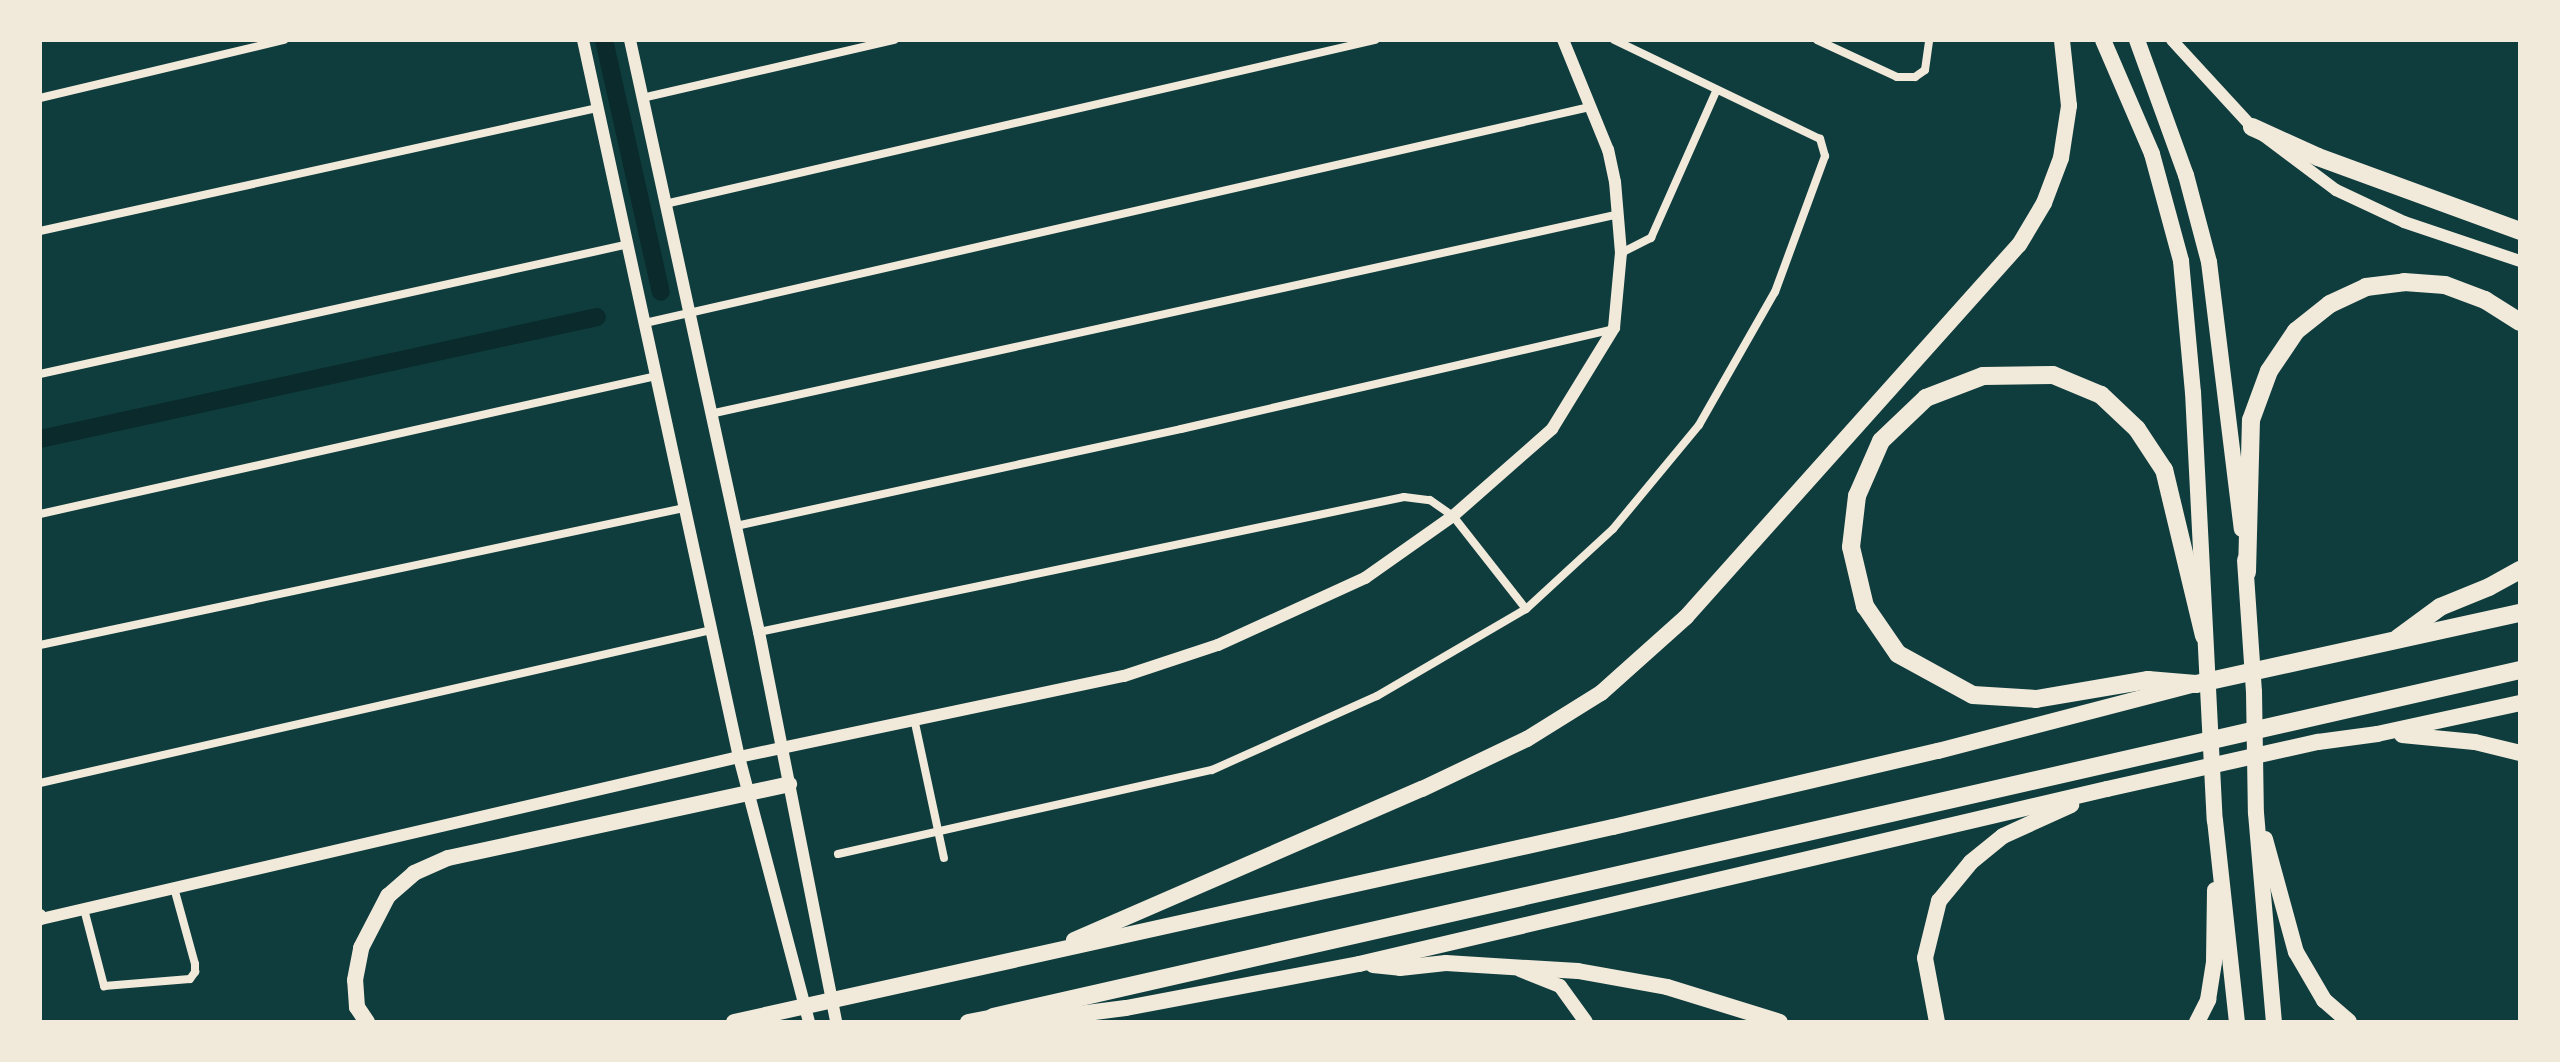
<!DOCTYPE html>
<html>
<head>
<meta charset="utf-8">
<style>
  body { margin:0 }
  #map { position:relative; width:2560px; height:1062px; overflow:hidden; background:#0f3d3e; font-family:"Alegreya Sans",sans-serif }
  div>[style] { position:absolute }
  .canal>* { height:18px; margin:-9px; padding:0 9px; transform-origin:9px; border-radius:9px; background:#0a2a2b }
  .minor>* { height:8px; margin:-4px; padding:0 4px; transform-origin:4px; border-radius:4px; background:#f1e9da }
  .tertiary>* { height:12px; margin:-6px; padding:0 6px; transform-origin:6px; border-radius:6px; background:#f1e9da }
  .secondary>* { height:14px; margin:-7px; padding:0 7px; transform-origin:7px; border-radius:7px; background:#f1e9da }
  .trunk>* { height:16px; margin:-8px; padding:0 8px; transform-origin:8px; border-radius:8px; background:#f1e9da }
  .motorway>* { height:18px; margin:-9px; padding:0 9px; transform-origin:9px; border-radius:9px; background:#f1e9da }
  span { translate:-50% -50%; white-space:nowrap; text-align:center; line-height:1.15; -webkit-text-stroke:8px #f1e9da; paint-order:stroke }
  .frame { position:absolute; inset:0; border:42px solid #f1e9da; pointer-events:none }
</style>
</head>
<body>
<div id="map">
  <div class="canal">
    <div style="left:604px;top:40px;width:258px;rotate:77.3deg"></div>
    <div style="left:40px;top:439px;width:570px;rotate:-12.35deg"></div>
  </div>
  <div class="minor">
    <div style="left:1817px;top:40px;width:88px;rotate:24.8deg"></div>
    <div style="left:1897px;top:77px;width:18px"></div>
    <div style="left:1915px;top:77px;width:12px;rotate:-35deg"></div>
    <div style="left:1925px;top:70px;width:30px;rotate:-82deg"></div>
    <div style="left:40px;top:98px;width:251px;rotate:-13.4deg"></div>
    <div style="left:642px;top:98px;width:259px;rotate:-13deg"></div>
    <div style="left:665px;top:204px;width:729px;rotate:-13.01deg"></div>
    <div style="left:40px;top:231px;width:570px;rotate:-12.45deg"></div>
    <div style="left:1621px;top:253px;width:34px;rotate:-27deg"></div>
    <div style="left:1651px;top:238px;width:161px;rotate:-66.1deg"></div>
    <div style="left:645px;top:323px;width:969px;rotate:-12.88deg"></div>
    <div style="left:40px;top:374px;width:599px;rotate:-12.44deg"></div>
    <div style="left:710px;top:414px;width:927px;rotate:-12.4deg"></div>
    <div style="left:40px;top:514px;width:631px;rotate:-12.63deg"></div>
    <div style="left:736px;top:526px;width:455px;rotate:-12.3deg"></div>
    <div style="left:1181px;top:429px;width:443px;rotate:-13deg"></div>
    <div style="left:759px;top:632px;width:659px;rotate:-11.82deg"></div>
    <div style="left:1404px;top:497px;width:26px;rotate:7deg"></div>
    <div style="left:1430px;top:500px;width:28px;rotate:35deg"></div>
    <div style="left:1453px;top:516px;width:118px;rotate:51.9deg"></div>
    <div style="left:40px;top:645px;width:658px;rotate:-12.01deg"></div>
    <div style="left:915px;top:723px;width:138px;rotate:77.9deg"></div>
    <div style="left:40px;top:783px;width:688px;rotate:-12.84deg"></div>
    <div style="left:838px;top:854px;width:383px;rotate:-12.7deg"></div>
    <div style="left:1212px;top:770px;width:181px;rotate:-24.2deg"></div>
    <div style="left:1377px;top:696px;width:173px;rotate:-30.3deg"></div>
    <div style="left:1526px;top:609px;width:118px;rotate:-42.6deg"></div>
    <div style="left:1613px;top:529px;width:135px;rotate:-50.4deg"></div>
    <div style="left:1699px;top:425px;width:153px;rotate:-60.3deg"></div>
    <div style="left:1775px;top:292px;width:145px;rotate:-69.8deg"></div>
    <div style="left:1825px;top:156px;width:18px;rotate:-106deg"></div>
    <div style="left:1820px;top:139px;width:229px;rotate:-154.3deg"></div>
    <div style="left:84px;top:909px;width:80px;rotate:75.4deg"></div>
    <div style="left:104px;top:986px;width:86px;rotate:-4.7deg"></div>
    <div style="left:190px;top:979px;width:9px;rotate:-54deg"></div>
    <div style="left:195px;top:972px;width:8px;rotate:-90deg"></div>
    <div style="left:195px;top:964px;width:79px;rotate:-105.4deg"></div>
  </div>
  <div class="tertiary">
    <div style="left:583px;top:40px;width:734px;rotate:77.73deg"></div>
    <div style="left:739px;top:757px;width:274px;rotate:75.2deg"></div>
    <div style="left:630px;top:40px;width:606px;rotate:77.71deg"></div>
    <div style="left:759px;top:632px;width:398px;rotate:78.8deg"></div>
    <div style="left:2172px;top:40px;width:118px;rotate:47.4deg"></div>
    <div style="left:2252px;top:127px;width:105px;rotate:36.9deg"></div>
    <div style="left:2336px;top:190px;width:75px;rotate:25.2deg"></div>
    <div style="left:2404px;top:222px;width:122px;rotate:18.6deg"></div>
    <div style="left:40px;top:915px;width:4px;rotate:76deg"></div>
    <div style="left:41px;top:919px;width:717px;rotate:-13.07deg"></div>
    <div style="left:739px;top:757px;width:393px;rotate:-11.9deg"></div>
    <div style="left:1124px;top:676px;width:99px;rotate:-18.3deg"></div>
    <div style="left:1218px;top:645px;width:162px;rotate:-24.5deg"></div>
    <div style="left:1365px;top:578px;width:108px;rotate:-35.2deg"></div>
    <div style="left:1453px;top:516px;width:132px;rotate:-41.3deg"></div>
    <div style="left:1552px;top:429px;width:119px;rotate:-58.5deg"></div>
    <div style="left:1614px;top:328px;width:75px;rotate:-84.7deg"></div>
    <div style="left:1621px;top:253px;width:71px;rotate:-94.8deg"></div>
    <div style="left:1615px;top:182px;width:33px;rotate:-102deg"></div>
    <div style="left:1608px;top:150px;width:119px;rotate:-112.2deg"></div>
  </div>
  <div class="secondary">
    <div style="left:1520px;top:970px;width:43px;rotate:21.8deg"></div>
    <div style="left:1560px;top:986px;width:44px;rotate:54.2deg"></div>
  </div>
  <div class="trunk">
    <div style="left:2103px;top:40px;width:124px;rotate:66.7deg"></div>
    <div style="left:2152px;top:154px;width:111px;rotate:74.8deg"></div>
    <div style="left:2181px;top:261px;width:132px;rotate:84.8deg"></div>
    <div style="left:2193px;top:392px;width:429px;rotate:87.1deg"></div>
    <div style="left:2215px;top:820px;width:203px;rotate:83.8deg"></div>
    <div style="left:2137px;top:40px;width:144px;rotate:70.1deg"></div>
    <div style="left:2186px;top:175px;width:90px;rotate:75.2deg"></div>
    <div style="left:2209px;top:262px;width:269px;rotate:83deg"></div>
    <div style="left:2245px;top:560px;width:132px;rotate:86.1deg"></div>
    <div style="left:2254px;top:692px;width:121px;rotate:89.1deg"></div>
    <div style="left:2256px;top:813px;width:210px;rotate:85.1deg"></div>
    <div style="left:2402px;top:735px;width:73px;rotate:5.5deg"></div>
    <div style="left:2475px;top:742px;width:46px;rotate:13.7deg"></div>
    <div style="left:2265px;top:839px;width:117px;rotate:74.7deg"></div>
    <div style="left:2296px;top:952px;width:56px;rotate:59.7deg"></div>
    <div style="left:2324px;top:1000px;width:33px;rotate:41deg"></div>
    <div style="left:1074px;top:940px;width:379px;rotate:-23.5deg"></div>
    <div style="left:1422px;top:789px;width:116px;rotate:-25.5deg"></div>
    <div style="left:1527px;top:739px;width:87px;rotate:-31.9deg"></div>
    <div style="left:1601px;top:693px;width:114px;rotate:-41.8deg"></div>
    <div style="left:1686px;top:617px;width:499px;rotate:-48.2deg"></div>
    <div style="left:2019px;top:245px;width:49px;rotate:-59.2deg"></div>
    <div style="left:2044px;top:203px;width:48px;rotate:-69.3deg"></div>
    <div style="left:2061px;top:158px;width:53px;rotate:-81.3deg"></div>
    <div style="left:2069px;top:106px;width:66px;rotate:-96.1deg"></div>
    <div style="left:1373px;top:965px;width:27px;rotate:6deg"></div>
    <div style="left:1400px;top:968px;width:46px;rotate:-6.2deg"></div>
    <div style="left:1446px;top:963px;width:132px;rotate:3.5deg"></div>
    <div style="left:1578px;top:971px;width:90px;rotate:10.2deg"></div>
    <div style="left:1667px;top:987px;width:118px;rotate:17.2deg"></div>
    <div style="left:367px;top:1022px;width:18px;rotate:-124deg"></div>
    <div style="left:357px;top:1007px;width:27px;rotate:-94deg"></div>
    <div style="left:355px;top:980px;width:33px;rotate:-79deg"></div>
    <div style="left:361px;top:948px;width:59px;rotate:-62.6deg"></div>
    <div style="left:388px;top:896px;width:35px;rotate:-41deg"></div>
    <div style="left:414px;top:873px;width:37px;rotate:-24deg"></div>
    <div style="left:448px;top:858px;width:349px;rotate:-12.2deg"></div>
    <div style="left:734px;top:1022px;width:900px;rotate:-12.51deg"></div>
    <div style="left:1613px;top:827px;width:334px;rotate:-13.2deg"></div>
    <div style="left:1938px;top:751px;width:261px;rotate:-14.6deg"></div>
    <div style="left:968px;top:1022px;width:25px;rotate:-11deg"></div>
    <div style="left:993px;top:1017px;width:86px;rotate:-2deg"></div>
    <div style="left:1079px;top:1014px;width:47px;rotate:-7.3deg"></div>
    <div style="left:1126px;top:1008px;width:237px;rotate:-10.7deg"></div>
    <div style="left:1359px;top:964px;width:768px;rotate:-13.17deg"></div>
    <div style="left:2107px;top:789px;width:216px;rotate:-12.6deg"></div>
    <div style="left:2318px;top:742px;width:60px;rotate:-7.7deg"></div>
    <div style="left:2377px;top:734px;width:146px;rotate:-12.2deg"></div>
    <div style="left:1937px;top:1022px;width:65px;rotate:-100.6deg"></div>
    <div style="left:1925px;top:958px;width:59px;rotate:-76.2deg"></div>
    <div style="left:1939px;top:901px;width:50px;rotate:-50.6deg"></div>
    <div style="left:1971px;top:862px;width:41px;rotate:-39.1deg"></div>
    <div style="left:2003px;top:836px;width:75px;rotate:-24.5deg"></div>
    <div style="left:2197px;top:1022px;width:25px;rotate:-63deg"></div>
    <div style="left:2208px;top:1000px;width:38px;rotate:-81deg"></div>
    <div style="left:2214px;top:962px;width:72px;rotate:-89.2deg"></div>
  </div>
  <div class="motorway">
    <div style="left:2252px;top:127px;width:72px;rotate:24.4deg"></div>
    <div style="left:2318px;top:157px;width:215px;rotate:20.1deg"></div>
    <div style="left:2247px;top:572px;width:152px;rotate:-88.5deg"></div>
    <div style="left:2251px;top:420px;width:52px;rotate:-69.8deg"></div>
    <div style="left:2269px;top:371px;width:48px;rotate:-56deg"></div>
    <div style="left:2296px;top:331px;width:43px;rotate:-38.5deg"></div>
    <div style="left:2330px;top:304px;width:40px;rotate:-25deg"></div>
    <div style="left:2366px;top:287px;width:38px;rotate:-7deg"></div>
    <div style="left:2404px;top:282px;width:41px;rotate:4.2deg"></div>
    <div style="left:2445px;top:285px;width:43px;rotate:20.6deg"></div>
    <div style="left:2485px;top:300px;width:41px;rotate:32.2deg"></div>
    <div style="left:2204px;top:636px;width:171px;rotate:-103.5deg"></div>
    <div style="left:2164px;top:470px;width:49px;rotate:-123.4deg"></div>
    <div style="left:2137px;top:429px;width:50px;rotate:-136.6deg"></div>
    <div style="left:2101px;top:395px;width:52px;rotate:-157.4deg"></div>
    <div style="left:2053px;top:375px;width:70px;rotate:179.2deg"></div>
    <div style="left:1983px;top:376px;width:61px;rotate:158.9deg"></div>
    <div style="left:1926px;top:398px;width:62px;rotate:136.3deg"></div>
    <div style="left:1881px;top:441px;width:60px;rotate:113.6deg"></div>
    <div style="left:1857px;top:496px;width:51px;rotate:96.7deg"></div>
    <div style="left:1851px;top:547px;width:61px;rotate:76.7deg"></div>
    <div style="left:1865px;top:606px;width:58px;rotate:55.5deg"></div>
    <div style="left:1898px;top:654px;width:85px;rotate:28.7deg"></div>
    <div style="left:1973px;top:695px;width:63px;rotate:3.6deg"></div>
    <div style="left:2036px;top:699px;width:114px;rotate:-9.6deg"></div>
    <div style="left:2148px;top:680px;width:48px;rotate:4.8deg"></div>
    <div style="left:2196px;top:684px;width:332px;rotate:-12.4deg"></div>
    <div style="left:2398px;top:638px;width:52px;rotate:-36.4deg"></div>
    <div style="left:2440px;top:607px;width:53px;rotate:-22.2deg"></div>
    <div style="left:2489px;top:587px;width:35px;rotate:-29deg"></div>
    <div style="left:993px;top:1017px;width:1566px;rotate:-12.8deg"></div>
  </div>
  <div class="frame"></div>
</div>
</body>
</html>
